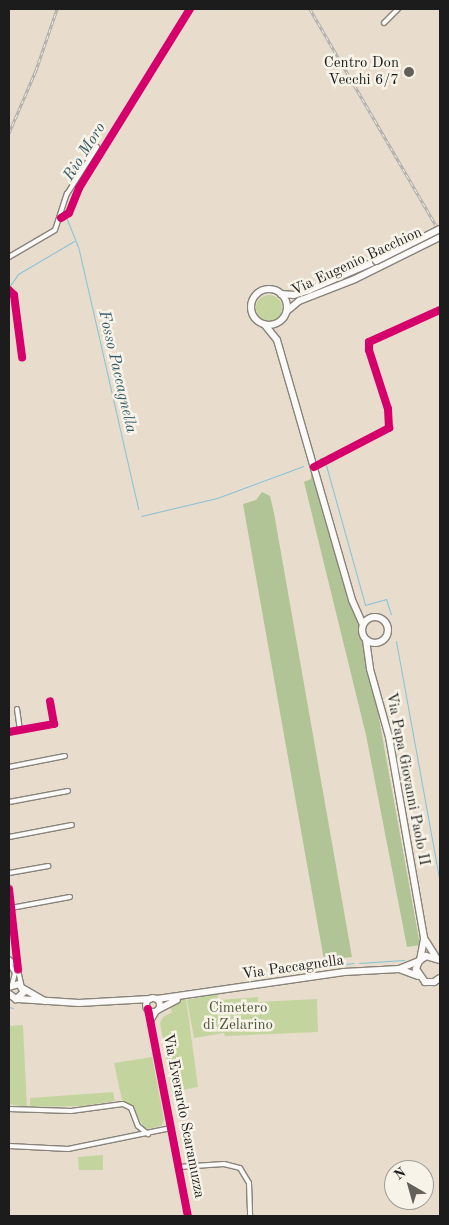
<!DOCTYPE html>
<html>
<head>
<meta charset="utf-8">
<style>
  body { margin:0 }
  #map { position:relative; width:449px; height:1225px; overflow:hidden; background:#e8ddcd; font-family:"Old Standard TT",serif }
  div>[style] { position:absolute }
  .green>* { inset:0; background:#c4d49e }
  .round { border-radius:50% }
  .forest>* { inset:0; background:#b1c495 }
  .stream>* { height:1px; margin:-0.5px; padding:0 0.5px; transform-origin:0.5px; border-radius:0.5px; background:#85c2d5 }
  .roads { filter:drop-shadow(1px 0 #88837a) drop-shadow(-1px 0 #88837a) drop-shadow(0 1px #88837a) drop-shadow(0 -1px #88837a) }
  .street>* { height:4px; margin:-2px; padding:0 2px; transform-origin:2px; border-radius:2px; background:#fcfaf8 }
  .primary>* { height:6px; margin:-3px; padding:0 3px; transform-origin:3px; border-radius:3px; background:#fcfaf8 }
  .primary>.ring { margin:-3px; padding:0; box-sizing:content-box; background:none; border:6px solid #fcfaf8; border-radius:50% }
  .rail>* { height:3px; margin-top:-1.5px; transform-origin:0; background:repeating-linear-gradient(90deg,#f7f3e8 0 4px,#aeadaa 0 8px); box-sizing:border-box; border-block:1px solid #aeadaa }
  .bridges { filter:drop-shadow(1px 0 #88837a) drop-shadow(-1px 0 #88837a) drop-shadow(0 1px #88837a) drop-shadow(0 -1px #88837a) }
  .primary-bridge>* { height:6px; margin:-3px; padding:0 3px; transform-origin:3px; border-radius:3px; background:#fcfaf8 }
  .cycleway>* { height:8px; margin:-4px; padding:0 4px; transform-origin:4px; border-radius:4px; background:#d6006c }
  .dots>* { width:14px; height:14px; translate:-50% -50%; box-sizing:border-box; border:2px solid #f7f3e8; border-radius:50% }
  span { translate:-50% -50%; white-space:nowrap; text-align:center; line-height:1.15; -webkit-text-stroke:5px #f7f3e8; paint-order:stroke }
  .poi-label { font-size:15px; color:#1c1c1c }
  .right { translate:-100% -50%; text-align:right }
  .street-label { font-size:15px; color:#1c1c1c }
  .park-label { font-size:15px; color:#4c5a3c }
  .water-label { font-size:16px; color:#355a68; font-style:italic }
  .frame { position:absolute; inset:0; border:10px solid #1c1c1c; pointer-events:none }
  .north { position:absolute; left:384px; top:1160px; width:50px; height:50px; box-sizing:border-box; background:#f7f3e8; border:1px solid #9f9d96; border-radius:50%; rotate:322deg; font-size:14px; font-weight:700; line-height:20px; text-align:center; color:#1c1c1c }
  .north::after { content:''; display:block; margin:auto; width:18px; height:22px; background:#63605a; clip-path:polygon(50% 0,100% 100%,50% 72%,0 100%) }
</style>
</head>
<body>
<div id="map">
  <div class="green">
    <div class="round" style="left:256px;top:295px;width:26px;height:26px"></div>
    <div style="clip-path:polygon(217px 994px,218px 1000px,258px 997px,258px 1002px,317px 999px,318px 1032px,225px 1036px,224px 1033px,194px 1038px,187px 1000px)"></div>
    <div style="clip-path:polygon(186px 998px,198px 1087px,172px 1092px,160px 1023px,163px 1017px,172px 1012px,170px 1005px)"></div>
    <div style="clip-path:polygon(23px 1025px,25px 1068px,27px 1107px,9px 1104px,9px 1026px)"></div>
    <div style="clip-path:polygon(152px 1057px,164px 1120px,161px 1126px,149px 1129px,144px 1128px,133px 1107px,122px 1100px,114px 1063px)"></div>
    <div style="clip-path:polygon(113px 1092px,115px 1101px,84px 1106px,30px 1107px,30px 1098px)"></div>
    <div style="clip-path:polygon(103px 1155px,103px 1170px,79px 1170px,78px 1157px)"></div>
  </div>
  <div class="forest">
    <div style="clip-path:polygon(311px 471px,351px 608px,357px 616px,365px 641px,420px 945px,407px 947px,366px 735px,304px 482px,311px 479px)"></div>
    <div style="clip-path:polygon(262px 492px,270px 496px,274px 513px,352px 957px,324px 960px,243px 504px,256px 500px)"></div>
  </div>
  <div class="stream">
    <div style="left:174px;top:31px;width:25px;rotate:-61deg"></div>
    <div style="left:66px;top:213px;width:22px;rotate:-72deg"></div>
    <div style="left:73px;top:192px;width:163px;rotate:-57.8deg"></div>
    <div style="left:66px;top:217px;width:31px;rotate:68deg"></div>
    <div style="left:78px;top:246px;width:270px;rotate:77.1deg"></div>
    <div style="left:9px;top:287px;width:16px;rotate:-55deg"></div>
    <div style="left:18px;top:274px;width:65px;rotate:-30.5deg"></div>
    <div style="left:320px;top:458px;width:5px;rotate:11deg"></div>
    <div style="left:326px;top:465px;width:145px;rotate:74.4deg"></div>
    <div style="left:365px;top:605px;width:22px;rotate:-16deg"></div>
    <div style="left:386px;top:599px;width:16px;rotate:72deg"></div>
    <div style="left:141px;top:516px;width:78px;rotate:-13.3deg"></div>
    <div style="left:217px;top:498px;width:92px;rotate:-20.4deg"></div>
    <div style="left:396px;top:641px;width:246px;rotate:79.7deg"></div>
    <div style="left:359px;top:963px;width:45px;rotate:-3.8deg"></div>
    <div style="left:286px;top:971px;width:68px;rotate:-6.7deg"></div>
    <div style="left:247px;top:976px;width:35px;rotate:-7deg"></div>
    <div style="left:9px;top:1007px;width:4px;rotate:14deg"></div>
  </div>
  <div class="roads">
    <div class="street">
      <div style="left:384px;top:23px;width:20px;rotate:-45deg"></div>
      <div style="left:61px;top:218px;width:9px;rotate:-32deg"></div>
      <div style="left:69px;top:213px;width:27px;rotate:-68deg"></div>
      <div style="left:79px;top:188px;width:211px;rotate:-58.2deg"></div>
      <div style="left:9px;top:257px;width:53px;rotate:-30.4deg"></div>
      <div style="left:55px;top:230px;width:38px;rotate:-72deg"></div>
      <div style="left:67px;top:194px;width:56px;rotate:-57.4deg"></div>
      <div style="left:9px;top:290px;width:7px;rotate:45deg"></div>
      <div style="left:14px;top:295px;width:63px;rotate:82.6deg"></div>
      <div style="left:314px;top:467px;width:85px;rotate:-27.5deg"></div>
      <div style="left:389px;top:428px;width:19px;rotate:-93deg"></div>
      <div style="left:388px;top:409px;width:62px;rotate:-107.9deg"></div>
      <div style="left:369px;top:350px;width:8px;rotate:-90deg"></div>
      <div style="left:369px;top:342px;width:78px;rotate:-24.3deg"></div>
      <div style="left:17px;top:709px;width:21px;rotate:82deg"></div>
      <div style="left:9px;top:732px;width:46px;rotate:-10.1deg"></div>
      <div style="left:54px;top:724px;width:23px;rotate:-100deg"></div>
      <div style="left:9px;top:767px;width:57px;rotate:-11.1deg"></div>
      <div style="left:9px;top:802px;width:60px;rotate:-10.6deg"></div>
      <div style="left:9px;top:837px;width:64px;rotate:-10.8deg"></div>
      <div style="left:9px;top:873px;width:40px;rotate:-10deg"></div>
      <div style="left:9px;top:889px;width:81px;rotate:83.6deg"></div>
      <div style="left:11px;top:908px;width:60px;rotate:-10.6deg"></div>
      <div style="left:9px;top:959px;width:11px;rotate:41deg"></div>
      <div style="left:17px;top:966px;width:22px;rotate:77deg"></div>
      <div style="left:9px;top:963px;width:12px;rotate:59deg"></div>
      <div style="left:15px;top:973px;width:12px;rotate:104deg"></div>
      <div style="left:148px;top:1009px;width:211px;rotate:79.1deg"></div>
      <div style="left:151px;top:1021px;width:12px;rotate:-59deg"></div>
      <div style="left:9px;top:1109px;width:62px;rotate:1.8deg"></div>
      <div style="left:71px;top:1111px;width:52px;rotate:-7.7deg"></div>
      <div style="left:123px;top:1104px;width:9px;rotate:27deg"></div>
      <div style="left:131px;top:1108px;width:19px;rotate:69deg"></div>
      <div style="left:138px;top:1126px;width:13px;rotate:39deg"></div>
      <div style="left:9px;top:1146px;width:59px;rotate:2.9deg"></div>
      <div style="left:68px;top:1149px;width:105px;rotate:-11.5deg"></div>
      <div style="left:179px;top:1167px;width:45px;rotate:-3.8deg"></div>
      <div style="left:224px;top:1164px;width:16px;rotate:14deg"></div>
      <div style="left:240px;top:1168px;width:17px;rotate:59deg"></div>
      <div style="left:249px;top:1183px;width:33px;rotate:88deg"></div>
    </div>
    <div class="primary">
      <div class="ring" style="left:251px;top:289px;width:30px;height:30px"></div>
      <div style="left:281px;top:294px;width:13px;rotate:4deg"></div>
      <div style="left:294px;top:295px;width:16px;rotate:-18deg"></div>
      <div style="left:309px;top:290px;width:73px;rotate:-23.4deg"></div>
      <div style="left:287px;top:311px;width:16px;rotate:-40deg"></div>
      <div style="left:299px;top:301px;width:60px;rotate:-21.4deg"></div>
      <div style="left:355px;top:279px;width:95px;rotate:-26.3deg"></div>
      <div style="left:265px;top:325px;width:19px;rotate:51deg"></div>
      <div style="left:277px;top:340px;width:271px;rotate:73.9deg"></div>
      <div style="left:352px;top:600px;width:27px;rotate:66deg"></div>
      <div class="ring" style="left:362px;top:617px;width:20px;height:20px"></div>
      <div style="left:366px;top:640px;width:29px;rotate:82deg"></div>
      <div style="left:370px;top:669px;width:71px;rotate:74.4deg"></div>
      <div style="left:389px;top:737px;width:204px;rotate:80.1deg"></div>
      <div style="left:424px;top:938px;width:22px;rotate:58deg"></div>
      <div style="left:420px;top:960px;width:21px;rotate:-79deg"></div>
      <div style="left:440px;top:960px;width:15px;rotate:-164deg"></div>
      <div style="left:426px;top:956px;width:9px;rotate:144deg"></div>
      <div style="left:419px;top:961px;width:9px;rotate:111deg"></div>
      <div style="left:416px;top:969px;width:16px;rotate:55deg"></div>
      <div style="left:425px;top:982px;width:9px"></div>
      <div style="left:434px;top:982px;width:7px;rotate:-34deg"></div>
      <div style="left:399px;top:969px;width:22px;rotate:-22deg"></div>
      <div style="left:9px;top:987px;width:10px;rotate:-17deg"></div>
      <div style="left:19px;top:984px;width:9px;rotate:58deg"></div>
      <div style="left:24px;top:992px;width:11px;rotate:139deg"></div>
      <div style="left:16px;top:999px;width:9px;rotate:-144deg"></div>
      <div style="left:24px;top:989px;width:24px;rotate:30deg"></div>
      <div class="ring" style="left:146px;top:998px;width:8px;height:8px"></div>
      <div style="left:18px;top:999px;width:61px;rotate:3.8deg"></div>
      <div style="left:79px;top:1003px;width:71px;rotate:-3.2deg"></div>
      <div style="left:157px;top:999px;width:189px;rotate:-8.2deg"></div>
      <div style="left:344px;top:972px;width:55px;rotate:-3.1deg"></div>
      <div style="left:399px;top:969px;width:20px;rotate:20deg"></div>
      <div style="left:159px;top:1009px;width:20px;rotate:-27deg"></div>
    </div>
  </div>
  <div class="rail">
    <div style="left:310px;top:9px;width:258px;rotate:59.8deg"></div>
    <div style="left:9px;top:133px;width:69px;rotate:-66.8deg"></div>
    <div style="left:36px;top:70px;width:65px;rotate:-71deg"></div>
  </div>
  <div class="bridges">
    <div class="primary-bridge">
      <div style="left:376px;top:261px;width:72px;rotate:-26.6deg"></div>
    </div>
  </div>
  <div class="cycleway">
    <div style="left:61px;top:218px;width:9px;rotate:-32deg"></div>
    <div style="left:69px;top:213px;width:27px;rotate:-68deg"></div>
    <div style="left:79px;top:188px;width:211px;rotate:-58.2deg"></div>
    <div style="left:9px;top:290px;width:7px;rotate:45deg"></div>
    <div style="left:14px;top:295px;width:63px;rotate:82.6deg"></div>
    <div style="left:314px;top:467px;width:85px;rotate:-27.5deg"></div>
    <div style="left:389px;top:428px;width:19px;rotate:-93deg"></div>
    <div style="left:388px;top:409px;width:62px;rotate:-107.9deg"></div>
    <div style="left:369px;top:350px;width:8px;rotate:-90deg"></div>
    <div style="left:369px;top:342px;width:78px;rotate:-24.3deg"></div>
    <div style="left:9px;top:732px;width:46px;rotate:-10.1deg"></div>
    <div style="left:54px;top:724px;width:23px;rotate:-100deg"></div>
    <div style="left:9px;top:889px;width:81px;rotate:83.6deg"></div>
    <div style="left:148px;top:1009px;width:211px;rotate:79.1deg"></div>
  </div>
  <div class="dots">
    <div style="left:409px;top:72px;background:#63605a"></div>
  </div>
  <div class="poi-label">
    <span class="right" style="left:399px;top:72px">Centro Don<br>Vecchi 6/7</span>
  </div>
  <div class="street-label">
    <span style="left:357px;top:262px;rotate:-25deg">Via Eugenio Bacchion</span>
    <span style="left:407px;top:779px;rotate:79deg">Via Papa Giovanni Paolo II</span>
    <span style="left:293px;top:968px;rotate:-8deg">Via Paccagnella</span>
    <span style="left:183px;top:1116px;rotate:79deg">Via Everardo Scaramuzza</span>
  </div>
  <div class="park-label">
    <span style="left:238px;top:1017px">Cimetero<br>di Zelarino</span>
  </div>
  <div class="water-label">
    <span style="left:85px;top:152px;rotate:-58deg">Rio Moro</span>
    <span style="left:117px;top:372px;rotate:77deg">Fosso Paccagnella</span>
  </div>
  <div class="frame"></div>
  <div class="north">N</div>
</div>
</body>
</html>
